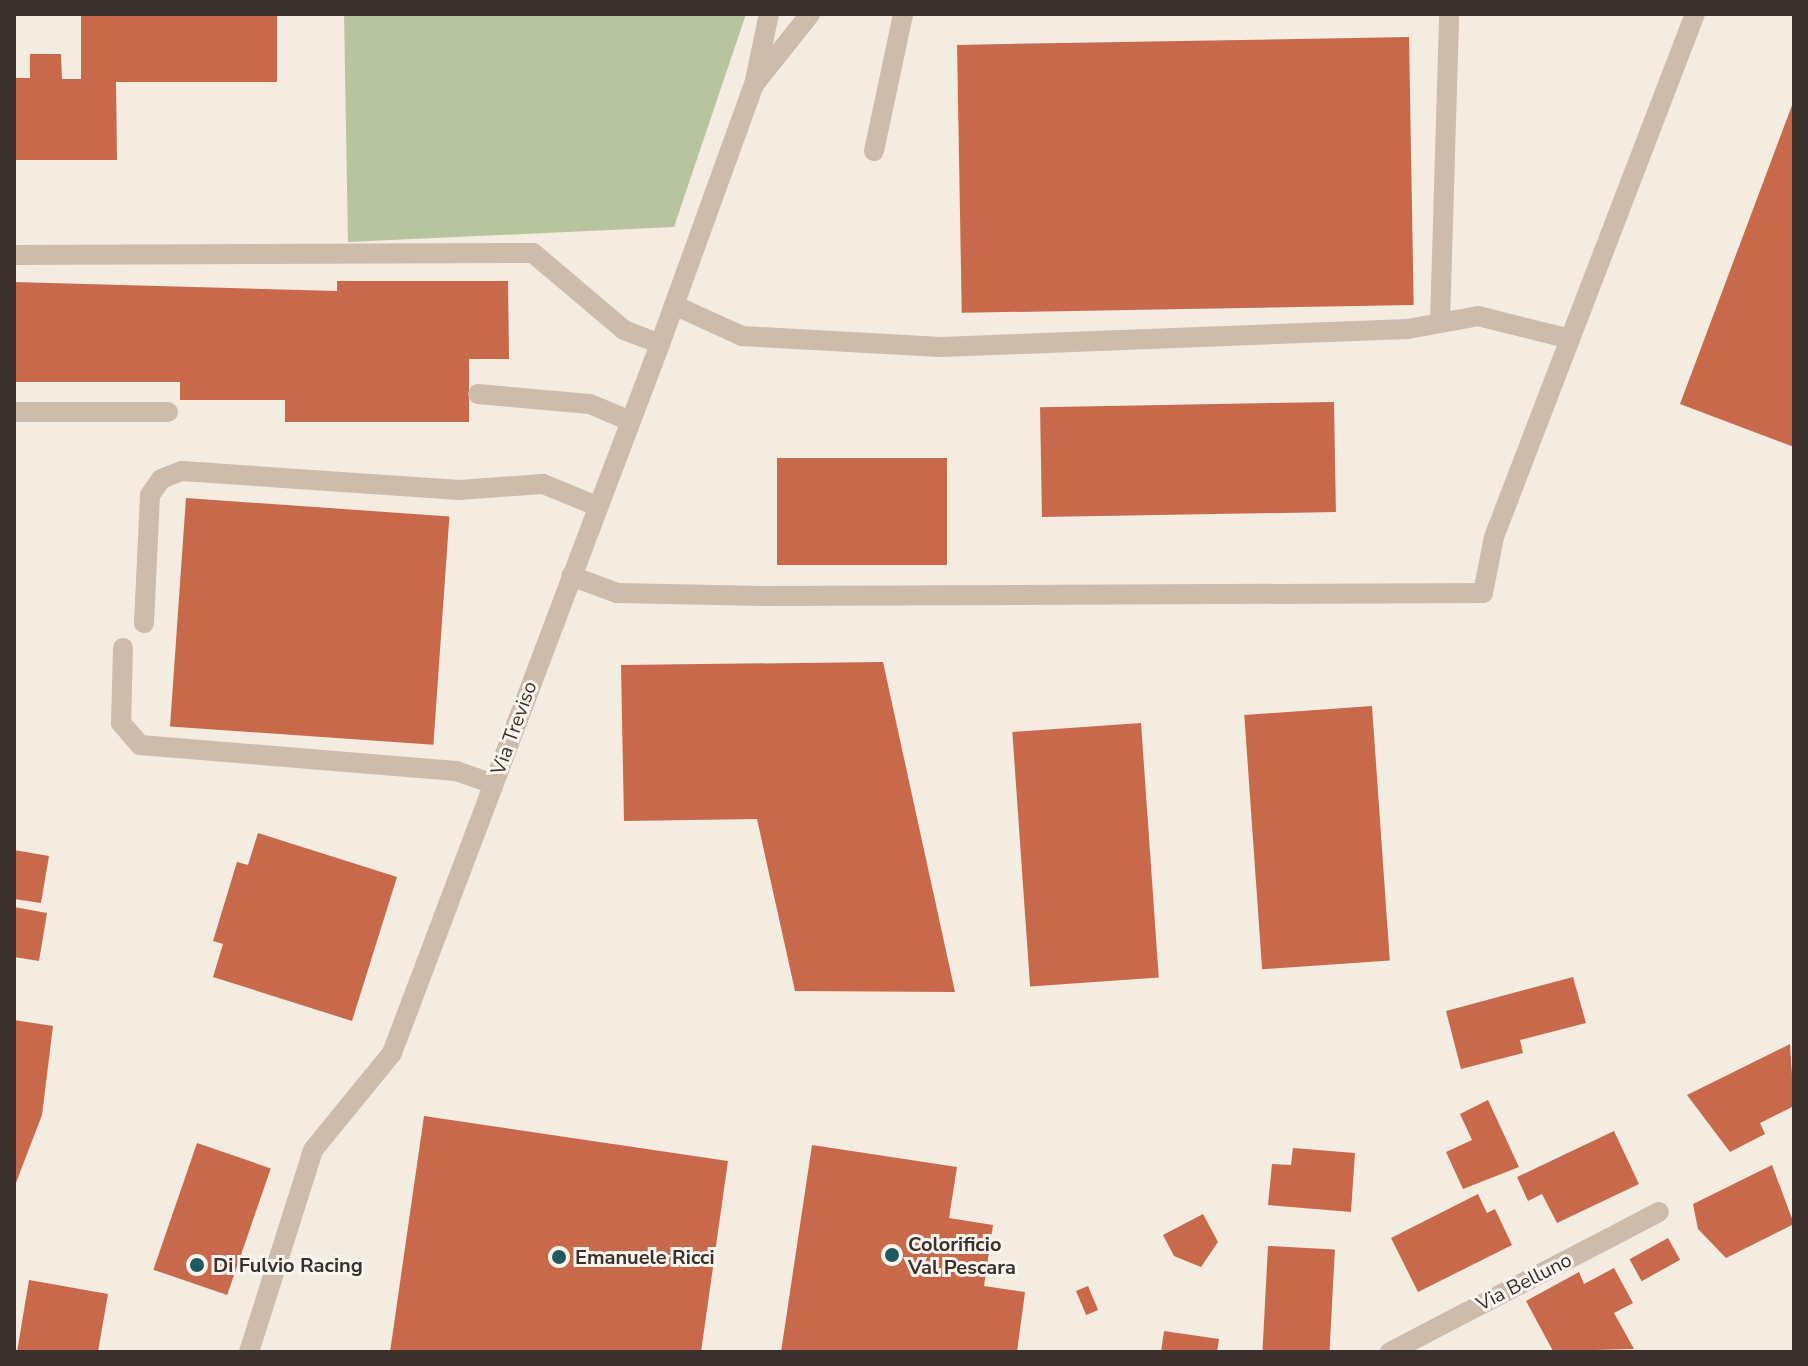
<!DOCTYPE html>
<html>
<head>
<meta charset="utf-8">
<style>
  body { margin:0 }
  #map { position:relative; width:1808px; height:1366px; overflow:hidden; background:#f4ebe1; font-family:"Nunito Sans",sans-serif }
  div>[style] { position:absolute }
  .green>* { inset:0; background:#b8c4a0 }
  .building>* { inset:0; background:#c8694b; transform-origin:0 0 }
  .minor>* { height:20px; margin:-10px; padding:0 10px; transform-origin:10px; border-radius:10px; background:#cdbbac }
  .dots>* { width:22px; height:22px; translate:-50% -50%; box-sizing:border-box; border:4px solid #fbf5ee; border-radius:50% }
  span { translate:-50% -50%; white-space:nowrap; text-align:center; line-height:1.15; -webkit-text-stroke:6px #fbf5ee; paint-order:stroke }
  .street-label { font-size:20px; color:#3b302b }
  .poi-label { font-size:20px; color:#3b302b; font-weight:700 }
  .left { translate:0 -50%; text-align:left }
  .frame { position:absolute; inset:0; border:16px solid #3b302b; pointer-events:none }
</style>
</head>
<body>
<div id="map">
  <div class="green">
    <div style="clip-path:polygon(344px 14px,746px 14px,674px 227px,348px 242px)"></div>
  </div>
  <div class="building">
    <div style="clip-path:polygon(81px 14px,277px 14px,277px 82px,116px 82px,117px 160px,14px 160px,14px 78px,30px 78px,30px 54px,61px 54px,62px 79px,81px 79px)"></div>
    <div style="left:1409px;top:37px;width:268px;height:452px;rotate:89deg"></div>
    <div style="clip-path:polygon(1794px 100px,1794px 447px,1680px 404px)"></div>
    <div style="clip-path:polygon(337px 281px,508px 281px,509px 359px,469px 359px,469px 422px,285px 422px,285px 400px,180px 400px,180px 382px,14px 382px,14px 282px,337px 291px)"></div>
    <div style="left:1334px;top:402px;width:110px;height:294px;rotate:89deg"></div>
    <div style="left:777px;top:458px;width:170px;height:107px"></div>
    <div style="left:186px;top:498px;width:264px;height:229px;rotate:4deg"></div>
    <div style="clip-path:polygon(883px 662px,955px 992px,795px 991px,757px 819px,624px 821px,621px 665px)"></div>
    <div style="left:1372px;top:706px;width:255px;height:128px;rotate:86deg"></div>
    <div style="left:1141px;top:723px;width:255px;height:129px;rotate:86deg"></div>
    <div style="clip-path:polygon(258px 833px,397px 877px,352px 1021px,213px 977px,223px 944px,213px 941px,237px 862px,248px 865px)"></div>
    <div style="clip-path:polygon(14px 850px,49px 856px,41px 903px,14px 899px)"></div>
    <div style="clip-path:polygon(14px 907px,47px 913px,39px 961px,14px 957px)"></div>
    <div style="clip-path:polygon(1573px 977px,1586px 1023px,1520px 1040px,1523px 1053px,1461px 1069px,1446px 1011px)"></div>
    <div style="clip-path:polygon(14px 1020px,53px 1026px,42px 1115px,14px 1188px)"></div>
    <div style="clip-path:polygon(1790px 1044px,1794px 1106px,1760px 1123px,1765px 1134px,1730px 1152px,1687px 1095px)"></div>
    <div style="clip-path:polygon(1488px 1100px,1519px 1167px,1463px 1189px,1446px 1152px,1472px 1140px,1460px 1114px)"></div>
    <div style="clip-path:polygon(424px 1116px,728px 1161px,701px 1352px,390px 1352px)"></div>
    <div style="clip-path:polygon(1614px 1131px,1639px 1184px,1557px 1223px,1542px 1194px,1528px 1201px,1517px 1177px)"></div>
    <div style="left:197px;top:1143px;width:78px;height:134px;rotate:19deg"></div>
    <div style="clip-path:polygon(812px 1145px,957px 1167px,949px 1218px,993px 1225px,984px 1286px,1025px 1292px,1017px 1352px,781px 1352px)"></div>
    <div style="clip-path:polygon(1293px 1148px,1355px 1153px,1351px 1212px,1268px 1205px,1272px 1164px,1291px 1165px)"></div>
    <div style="clip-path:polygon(1772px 1165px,1794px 1224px,1726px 1258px,1698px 1229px,1693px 1204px)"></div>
    <div style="clip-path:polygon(1478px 1194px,1487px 1213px,1495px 1209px,1512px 1245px,1418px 1292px,1391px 1238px)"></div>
    <div style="clip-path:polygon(1203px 1214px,1218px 1242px,1201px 1267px,1174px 1256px,1163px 1235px)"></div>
    <div style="left:1668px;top:1238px;width:25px;height:44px;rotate:61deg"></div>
    <div style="left:1268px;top:1246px;width:67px;height:106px;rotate:3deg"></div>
    <div style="clip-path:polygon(1614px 1268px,1633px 1303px,1614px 1313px,1634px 1349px,1553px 1351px,1526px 1301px,1579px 1272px,1584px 1284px)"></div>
    <div style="clip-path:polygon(29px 1280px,108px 1294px,98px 1352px,17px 1352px)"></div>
    <div style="left:1088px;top:1286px;width:26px;height:13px;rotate:67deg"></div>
    <div style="clip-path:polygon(1164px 1331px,1219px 1339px,1217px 1352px,1161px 1352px)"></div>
  </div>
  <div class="minor">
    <div style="left:756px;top:82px;width:87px;rotate:-51.5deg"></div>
    <div style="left:874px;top:151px;width:140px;rotate:-78deg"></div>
    <div style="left:14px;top:255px;width:519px;rotate:-0.22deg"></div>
    <div style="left:533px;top:253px;width:119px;rotate:40.2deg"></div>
    <div style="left:624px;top:330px;width:39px;rotate:21deg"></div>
    <div style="left:674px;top:305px;width:75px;rotate:24.5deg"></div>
    <div style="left:742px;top:336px;width:199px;rotate:3.2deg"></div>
    <div style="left:941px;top:347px;width:467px;rotate:-2.2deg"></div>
    <div style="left:1408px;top:329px;width:71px;rotate:-10.5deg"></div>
    <div style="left:1478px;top:316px;width:95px;rotate:14deg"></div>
    <div style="left:1440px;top:323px;width:309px;rotate:-88.3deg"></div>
    <div style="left:478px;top:394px;width:112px;rotate:5.1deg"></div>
    <div style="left:590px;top:404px;width:43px;rotate:23deg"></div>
    <div style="left:14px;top:412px;width:154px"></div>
    <div style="left:571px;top:576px;width:49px;rotate:20.3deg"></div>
    <div style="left:617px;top:593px;width:147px;rotate:1.2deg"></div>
    <div style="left:764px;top:596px;width:719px;rotate:-0.24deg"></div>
    <div style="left:1483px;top:593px;width:57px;rotate:-78.9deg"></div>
    <div style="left:1494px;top:537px;width:560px;rotate:-68.98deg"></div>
    <div style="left:144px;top:623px;width:128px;rotate:-87.3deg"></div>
    <div style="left:150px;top:495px;width:19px;rotate:-55deg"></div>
    <div style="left:161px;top:479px;width:22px;rotate:-21deg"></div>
    <div style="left:182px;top:471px;width:278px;rotate:3.9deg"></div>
    <div style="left:459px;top:490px;width:84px;rotate:-4.1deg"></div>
    <div style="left:543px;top:484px;width:58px;rotate:22.2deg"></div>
    <div style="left:123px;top:648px;width:75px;rotate:91.5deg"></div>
    <div style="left:121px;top:723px;width:29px;rotate:49deg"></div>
    <div style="left:140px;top:745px;width:317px;rotate:4.7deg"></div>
    <div style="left:456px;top:771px;width:39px;rotate:19deg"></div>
    <div style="left:249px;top:1352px;width:212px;rotate:-72.4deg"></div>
    <div style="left:313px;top:1150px;width:125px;rotate:-50.8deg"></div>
    <div style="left:392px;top:1053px;width:758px;rotate:-69.29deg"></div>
    <div style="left:660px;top:344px;width:276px;rotate:-70.1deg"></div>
    <div style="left:754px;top:85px;width:73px;rotate:-78.1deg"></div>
    <div style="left:1390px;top:1352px;width:303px;rotate:-27.5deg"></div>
  </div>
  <div class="dots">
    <div style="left:892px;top:1255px;background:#1f5a5e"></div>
    <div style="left:559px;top:1257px;background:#1f5a5e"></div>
    <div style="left:197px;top:1265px;background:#1f5a5e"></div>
  </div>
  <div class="street-label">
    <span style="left:514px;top:728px;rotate:-70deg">Via Treviso</span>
    <span style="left:1524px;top:1282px;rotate:-27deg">Via Belluno</span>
  </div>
  <div class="poi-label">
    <span class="left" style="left:908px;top:1256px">Colorificio<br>Val Pescara</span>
    <span class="left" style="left:575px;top:1257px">Emanuele Ricci</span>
    <span class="left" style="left:213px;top:1265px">Di Fulvio Racing</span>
  </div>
  <div class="frame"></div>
</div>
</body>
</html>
